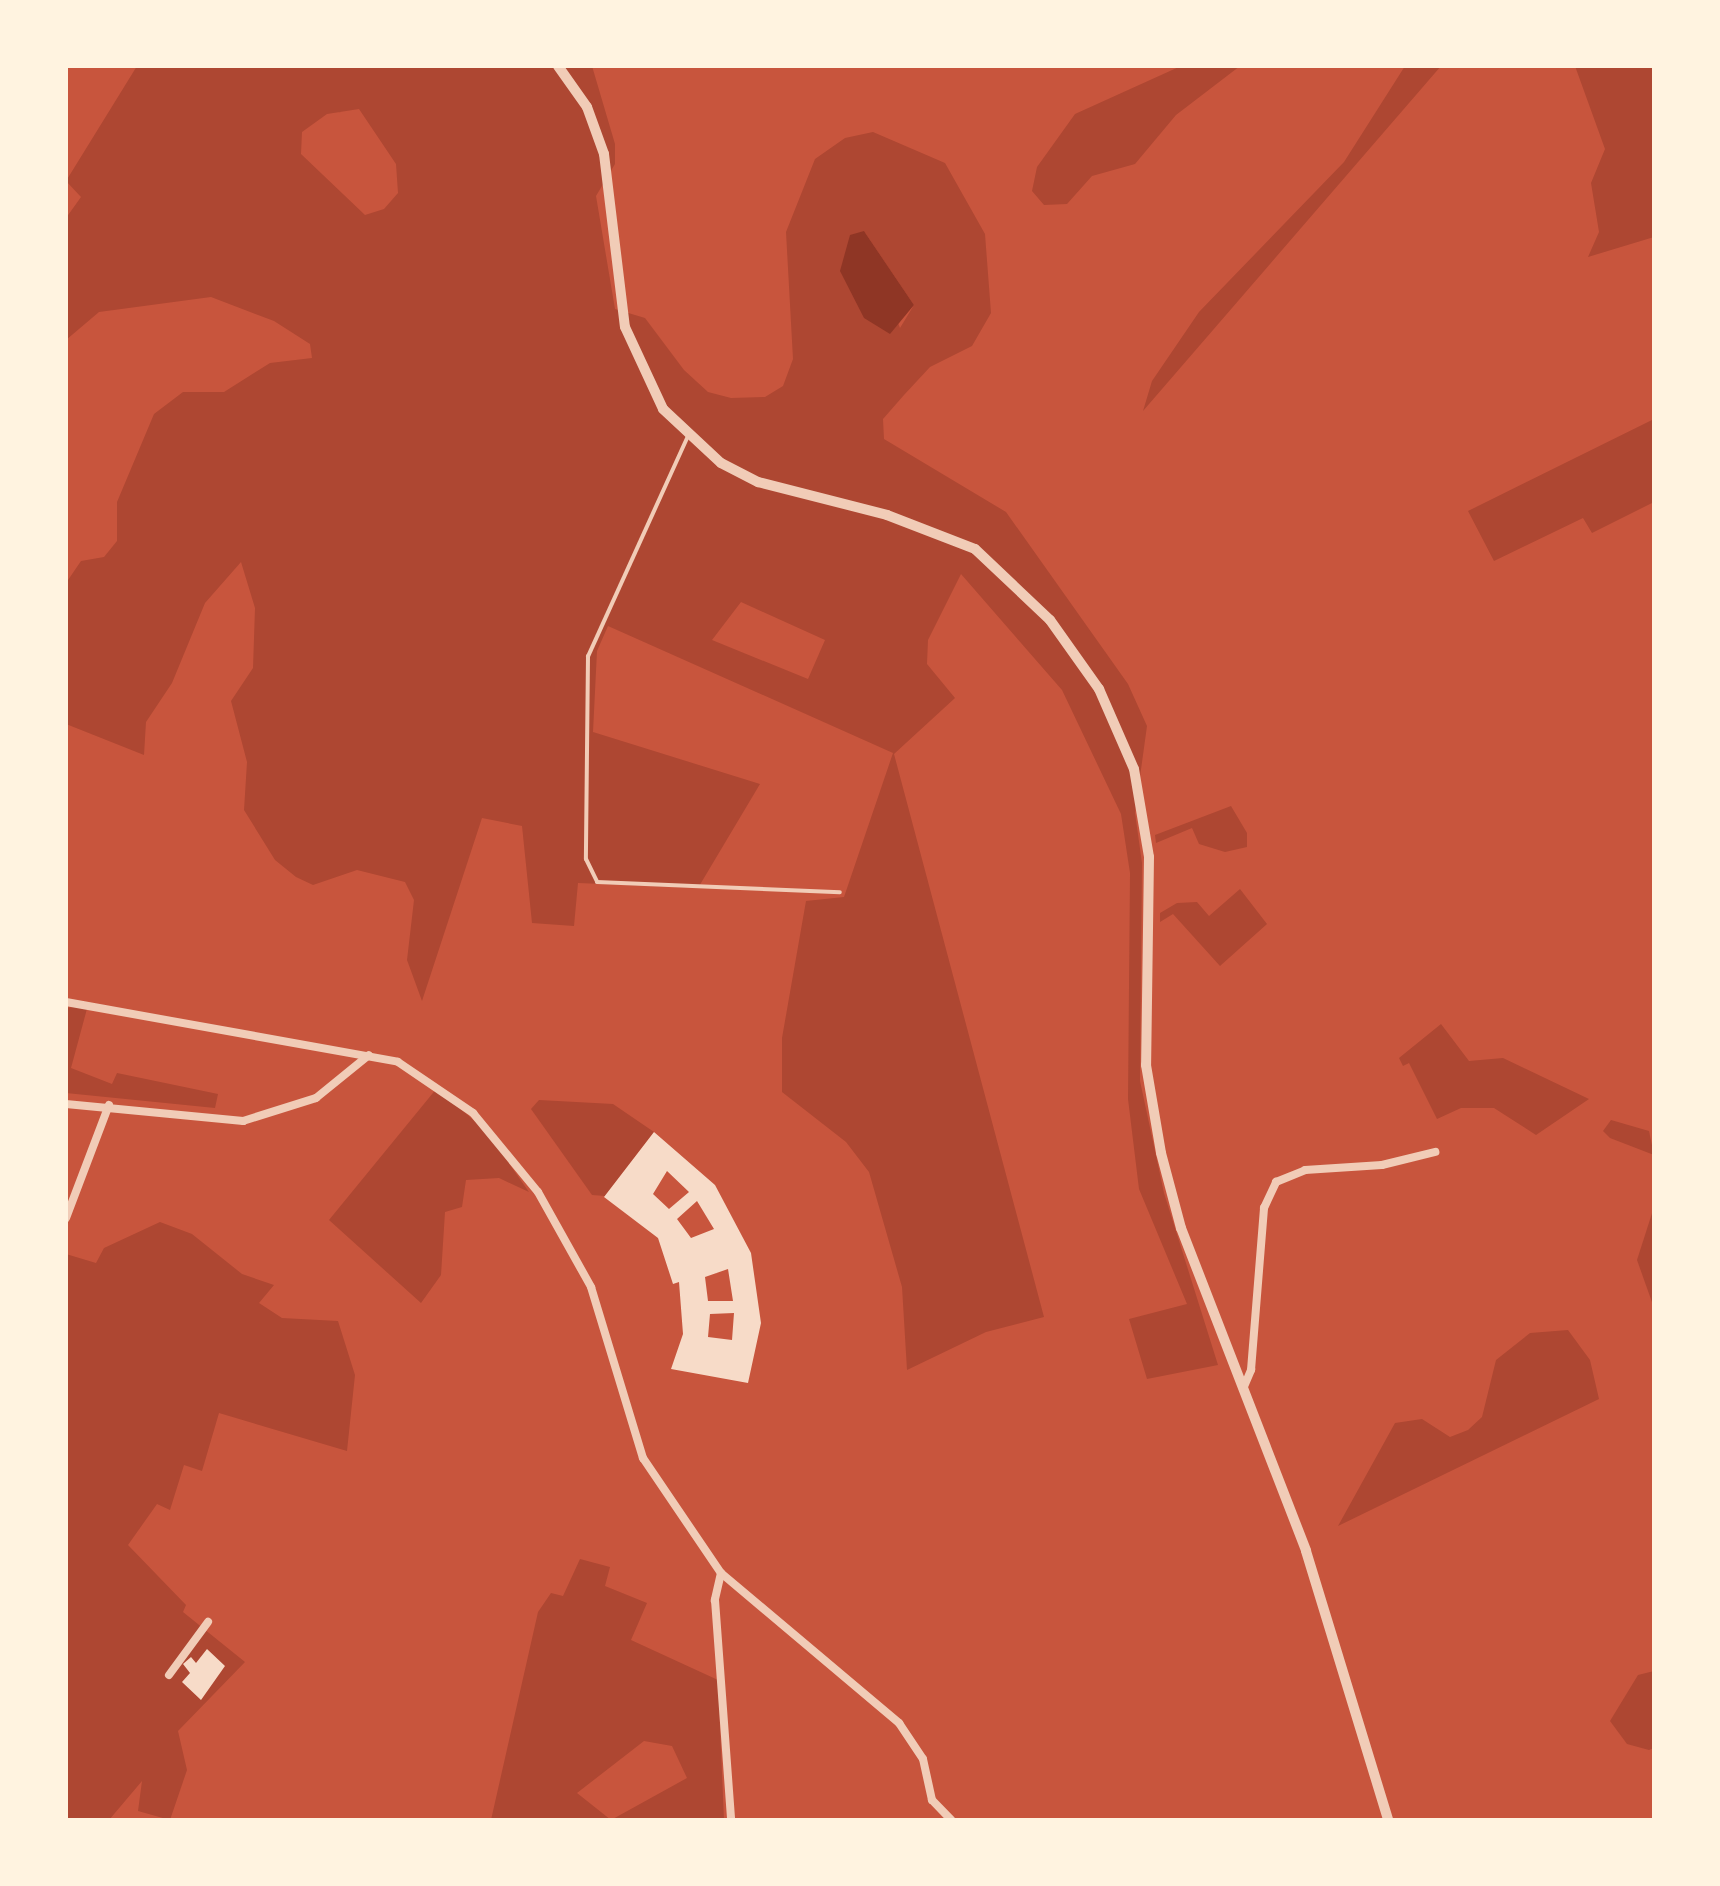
<!DOCTYPE html>
<html>
<head>
<meta charset="utf-8">
<style>
  body { margin:0 }
  #map { position:relative; width:1720px; height:1886px; overflow:hidden; background:#c8553d; font-family:"Source Sans 3",sans-serif }
  div>[style] { position:absolute }
  .green>* { inset:0; background:#ae4732 }
  .water>* { inset:0; background:#8f3625 }
  .building>* { inset:0; background:#f7dbc8 }
  .service>* { height:4px; margin:-2px; padding:0 2px; transform-origin:2px; border-radius:2px; background:#f1ccb7 }
  .minor>* { height:8px; margin:-4px; padding:0 4px; transform-origin:4px; border-radius:4px; background:#f1ccb7 }
  .tertiary>* { height:10px; margin:-5px; padding:0 5px; transform-origin:5px; border-radius:5px; background:#f1ccb7 }
  span { translate:-50% -50%; white-space:nowrap; text-align:center; line-height:1.15; -webkit-text-stroke:6px #fff3e0; paint-order:stroke }
  .frame { position:absolute; inset:0; border:68px solid #fff3e0; pointer-events:none }
</style>
</head>
<body>
<div id="map">
  <div class="green">
    <div style="clip-path:polygon(evenodd,137px 66px,592px 66px,615px 144px,615px 164px,596px 196px,615px 309px,645px 318px,684px 370px,708px 392px,731px 398px,765px 397px,783px 386px,793px 359px,786px 232px,815px 159px,845px 138px,873px 132px,945px 163px,985px 234px,991px 313px,972px 346px,930px 367px,904px 395px,883px 419px,884px 439px,1006px 512px,1128px 684px,1147px 726px,1135px 813px,1142px 863px,1140px 1081px,1164px 1193px,1218px 1365px,1147px 1379px,1129px 1319px,1187px 1304px,1139px 1189px,1128px 1099px,1130px 873px,1121px 814px,1062px 690px,961px 574px,928px 640px,927px 664px,955px 698px,894px 754px,1044px 1317px,986px 1332px,907px 1370px,902px 1287px,869px 1172px,846px 1142px,782px 1092px,782px 1038px,806px 901px,844px 897px,893px 753px,608px 626px,597px 651px,593px 732px,760px 784px,698px 888px,578px 883px,574px 926px,532px 923px,522px 826px,482px 818px,422px 1001px,407px 960px,414px 900px,405px 882px,357px 870px,313px 885px,296px 877px,275px 860px,244px 810px,247px 762px,231px 701px,253px 668px,255px 608px,241px 562px,205px 603px,172px 683px,146px 722px,144px 755px,66px 724px,66px 583px,81px 561px,104px 557px,117px 541px,117px 502px,154px 414px,183px 392px,224px 392px,270px 363px,312px 358px,310px 344px,274px 321px,211px 297px,99px 312px,66px 340px,66px 218px,81px 197px,66px 181px,137px 66px,359px 109px,396px 164px,398px 193px,384px 209px,365px 215px,301px 154px,302px 132px,327px 114px,359px 109px,137px 66px,864px 231px,914px 305px,900px 328px,864px 231px,137px 66px,741px 602px,825px 640px,808px 679px,712px 640px,741px 602px)"></div>
    <div style="clip-path:polygon(1181px 66px,1240px 66px,1176px 115px,1135px 164px,1092px 176px,1067px 204px,1044px 205px,1032px 191px,1037px 167px,1075px 114px)"></div>
    <div style="clip-path:polygon(1405px 66px,1441px 66px,1143px 411px,1152px 381px,1199px 312px,1344px 162px)"></div>
    <div style="clip-path:polygon(1575px 66px,1654px 66px,1654px 237px,1588px 257px,1599px 232px,1591px 183px,1605px 149px)"></div>
    <div style="clip-path:polygon(1654px 419px,1654px 502px,1592px 533px,1583px 518px,1494px 561px,1468px 511px)"></div>
    <div style="clip-path:polygon(1231px 806px,1247px 833px,1247px 847px,1225px 852px,1199px 844px,1192px 828px,1156px 843px,1155px 835px)"></div>
    <div style="clip-path:polygon(1240px 889px,1267px 924px,1220px 966px,1173px 914px,1160px 922px,1160px 913px,1177px 903px,1197px 902px,1209px 916px)"></div>
    <div style="clip-path:polygon(88px 1005px,71px 1068px,112px 1084px,117px 1073px,218px 1094px,215px 1108px,66px 1093px,66px 1008px)"></div>
    <div style="clip-path:polygon(1441px 1024px,1469px 1061px,1503px 1058px,1589px 1099px,1536px 1135px,1494px 1108px,1461px 1108px,1437px 1119px,1409px 1063px,1403px 1066px,1399px 1058px)"></div>
    <div style="clip-path:polygon(437px 1088px,487px 1132px,529px 1192px,499px 1178px,466px 1180px,462px 1207px,445px 1212px,441px 1275px,421px 1303px,329px 1220px)"></div>
    <div style="clip-path:polygon(539px 1100px,613px 1104px,654px 1132px,605px 1196px,592px 1195px,531px 1109px)"></div>
    <div style="clip-path:polygon(1611px 1120px,1649px 1131px,1654px 1155px,1610px 1138px,1603px 1131px)"></div>
    <div style="clip-path:polygon(1654px 1207px,1654px 1304px,1653px 1305px,1637px 1260px)"></div>
    <div style="clip-path:polygon(160px 1222px,192px 1234px,242px 1274px,274px 1285px,259px 1303px,282px 1318px,338px 1321px,355px 1375px,347px 1451px,219px 1413px,202px 1471px,184px 1465px,170px 1510px,157px 1504px,128px 1545px,186px 1605px,183px 1612px,245px 1662px,178px 1731px,187px 1770px,170px 1820px,138px 1811px,142px 1781px,109px 1820px,66px 1820px,66px 1254px,96px 1263px,104px 1248px)"></div>
    <div style="clip-path:polygon(1568px 1330px,1590px 1360px,1599px 1399px,1338px 1526px,1395px 1423px,1422px 1419px,1450px 1437px,1468px 1430px,1482px 1417px,1496px 1360px,1530px 1333px)"></div>
    <div style="clip-path:polygon(580px 1559px,610px 1567px,605px 1586px,647px 1603px,631px 1640px,718px 1680px,724px 1820px,611px 1820px,687px 1778px,672px 1746px,644px 1741px,577px 1793px,611px 1820px,491px 1820px,538px 1612px,551px 1593px,563px 1596px)"></div>
    <div style="clip-path:polygon(1654px 1671px,1654px 1748px,1649px 1750px,1627px 1744px,1610px 1721px,1638px 1675px)"></div>
  </div>
  <div class="water">
    <div style="clip-path:polygon(864px 231px,914px 305px,890px 334px,864px 318px,840px 271px,850px 235px)"></div>
  </div>
  <div class="building">
    <div style="clip-path:polygon(evenodd,654px 1132px,715px 1185px,751px 1253px,761px 1323px,748px 1383px,671px 1369px,683px 1334px,679px 1282px,673px 1284px,658px 1238px,604px 1197px,654px 1132px,667px 1171px,689px 1192px,669px 1209px,653px 1194px,667px 1171px,654px 1132px,697px 1201px,714px 1229px,691px 1238px,677px 1219px,697px 1201px,654px 1132px,728px 1269px,733px 1301px,708px 1301px,705px 1277px,728px 1269px,654px 1132px,734px 1313px,732px 1340px,708px 1337px,710px 1314px,734px 1313px)"></div>
    <div style="clip-path:polygon(207px 1649px,225px 1666px,201px 1700px,182px 1682px,190px 1673px,183px 1664px,191px 1657px,196px 1663px)"></div>
  </div>
  <div class="service">
    <div style="left:688px;top:436px;width:242px;rotate:114.4deg"></div>
    <div style="left:588px;top:656px;width:203px;rotate:90.6deg"></div>
    <div style="left:586px;top:859px;width:25px;rotate:64deg"></div>
    <div style="left:597px;top:882px;width:243px;rotate:2.4deg"></div>
  </div>
  <div class="minor">
    <div style="left:66px;top:1002px;width:337px;rotate:10.2deg"></div>
    <div style="left:398px;top:1062px;width:91px;rotate:34.2deg"></div>
    <div style="left:473px;top:1113px;width:102px;rotate:50.6deg"></div>
    <div style="left:538px;top:1192px;width:109px;rotate:60.8deg"></div>
    <div style="left:591px;top:1287px;width:179px;rotate:73.1deg"></div>
    <div style="left:643px;top:1458px;width:139px;rotate:55.9deg"></div>
    <div style="left:721px;top:1573px;width:233px;rotate:40.1deg"></div>
    <div style="left:899px;top:1723px;width:43px;rotate:56.3deg"></div>
    <div style="left:923px;top:1759px;width:42px;rotate:77.6deg"></div>
    <div style="left:932px;top:1800px;width:28px;rotate:46deg"></div>
    <div style="left:66px;top:1104px;width:178px;rotate:5.5deg"></div>
    <div style="left:243px;top:1121px;width:77px;rotate:-17.5deg"></div>
    <div style="left:316px;top:1098px;width:68px;rotate:-39.1deg"></div>
    <div style="left:66px;top:1218px;width:121px;rotate:-69.2deg"></div>
    <div style="left:1243px;top:1389px;width:21px;rotate:-67deg"></div>
    <div style="left:1251px;top:1370px;width:163px;rotate:-85.4deg"></div>
    <div style="left:1264px;top:1208px;width:29px;rotate:-65deg"></div>
    <div style="left:1276px;top:1182px;width:31px;rotate:-22deg"></div>
    <div style="left:1305px;top:1170px;width:77px;rotate:-3.7deg"></div>
    <div style="left:1382px;top:1165px;width:55px;rotate:-13.8deg"></div>
    <div style="left:721px;top:1573px;width:28px;rotate:103deg"></div>
    <div style="left:715px;top:1600px;width:221px;rotate:85.8deg"></div>
    <div style="left:169px;top:1675px;width:66px;rotate:-53.7deg"></div>
  </div>
  <div class="tertiary">
    <div style="left:558px;top:66px;width:50px;rotate:54.7deg"></div>
    <div style="left:587px;top:107px;width:50px;rotate:70.1deg"></div>
    <div style="left:604px;top:154px;width:174px;rotate:83.1deg"></div>
    <div style="left:625px;top:327px;width:90px;rotate:65.1deg"></div>
    <div style="left:663px;top:409px;width:79px;rotate:43deg"></div>
    <div style="left:721px;top:463px;width:42px;rotate:27.2deg"></div>
    <div style="left:758px;top:482px;width:133px;rotate:14.3deg"></div>
    <div style="left:887px;top:515px;width:94px;rotate:21.1deg"></div>
    <div style="left:975px;top:549px;width:103px;rotate:43.4deg"></div>
    <div style="left:1050px;top:620px;width:85px;rotate:54.6deg"></div>
    <div style="left:1099px;top:689px;width:87px;rotate:66.4deg"></div>
    <div style="left:1134px;top:769px;width:89px;rotate:80.3deg"></div>
    <div style="left:1149px;top:857px;width:208px;rotate:90.8deg"></div>
    <div style="left:1146px;top:1065px;width:89px;rotate:80.3deg"></div>
    <div style="left:1161px;top:1153px;width:78px;rotate:75.1deg"></div>
    <div style="left:1181px;top:1228px;width:346px;rotate:68.8deg"></div>
    <div style="left:1306px;top:1551px;width:281px;rotate:73deg"></div>
  </div>
  <div class="frame"></div>
</div>
</body>
</html>
